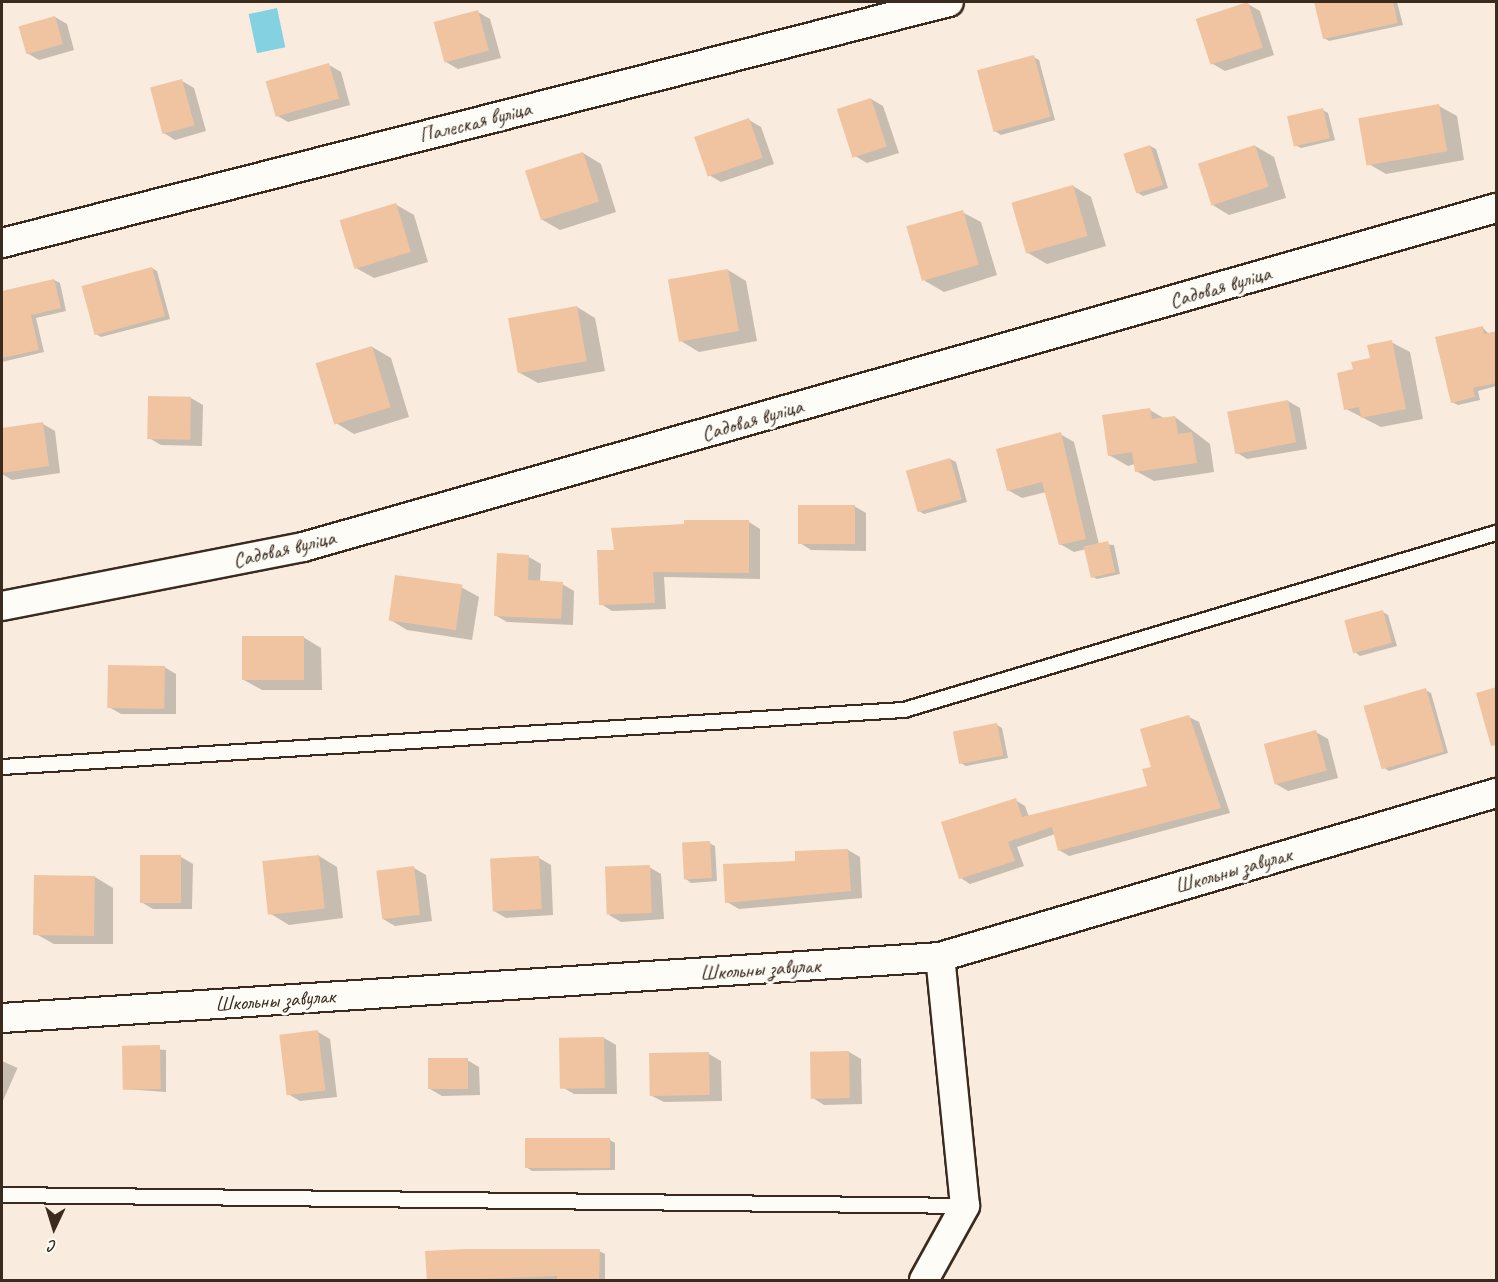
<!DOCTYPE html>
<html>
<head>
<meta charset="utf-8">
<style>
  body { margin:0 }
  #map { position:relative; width:1498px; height:1282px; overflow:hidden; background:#f9ebdd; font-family:Caveat,sans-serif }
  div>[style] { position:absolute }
  .water>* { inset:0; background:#84d1e2; transform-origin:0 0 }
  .shadow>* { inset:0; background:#0003; transform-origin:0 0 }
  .building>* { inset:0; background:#f0c4a0; transform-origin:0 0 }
  .roads { filter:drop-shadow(2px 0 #3b2a1e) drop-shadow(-2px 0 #3b2a1e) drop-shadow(0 2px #3b2a1e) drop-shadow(0 -2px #3b2a1e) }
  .service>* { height:14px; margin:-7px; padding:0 7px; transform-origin:7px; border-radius:7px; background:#fdfcf7 }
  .minor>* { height:28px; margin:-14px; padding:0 14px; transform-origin:14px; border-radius:14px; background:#fdfcf7 }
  span { translate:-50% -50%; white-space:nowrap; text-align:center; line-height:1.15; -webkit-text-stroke:6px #fdfcf7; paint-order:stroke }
  .street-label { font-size:21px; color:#3b2a1e }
  .frame { position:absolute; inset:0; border:3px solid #3b2a1e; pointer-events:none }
  .north { position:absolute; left:24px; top:1198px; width:60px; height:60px; -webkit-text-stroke:4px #fdfcf7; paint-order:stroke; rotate:184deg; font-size:16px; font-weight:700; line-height:24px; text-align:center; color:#3b2a1e }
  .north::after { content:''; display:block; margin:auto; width:21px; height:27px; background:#3b2a1e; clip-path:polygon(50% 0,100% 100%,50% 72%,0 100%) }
</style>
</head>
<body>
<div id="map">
  <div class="water">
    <div style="left:277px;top:8px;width:40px;height:29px;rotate:78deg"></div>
  </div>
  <div class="shadow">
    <div style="clip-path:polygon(1316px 2px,1397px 2px,1403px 25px,1329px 41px,1324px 38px)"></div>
    <div style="clip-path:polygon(1248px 4px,1260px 11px,1274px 55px,1225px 71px,1213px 64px)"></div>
    <div style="clip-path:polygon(478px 12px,490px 19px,501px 58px,458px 69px,446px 62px)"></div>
    <div style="clip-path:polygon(55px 17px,67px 24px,74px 50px,39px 60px,27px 53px)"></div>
    <div style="clip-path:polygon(1033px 57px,1039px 60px,1055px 120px,1001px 135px,995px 131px)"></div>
    <div style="clip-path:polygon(329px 65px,341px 72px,350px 105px,288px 122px,276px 115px)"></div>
    <div style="clip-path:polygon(182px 81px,194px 88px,206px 131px,175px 140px,164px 133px)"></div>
    <div style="clip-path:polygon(871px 99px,883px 106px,899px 153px,867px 163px,855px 156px)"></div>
    <div style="clip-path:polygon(1439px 106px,1457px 116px,1464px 160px,1386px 174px,1367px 163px)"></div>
    <div style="clip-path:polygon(1323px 110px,1328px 113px,1335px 140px,1301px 148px,1295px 145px)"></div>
    <div style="clip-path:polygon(749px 120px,761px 127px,774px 164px,721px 182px,709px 175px)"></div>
    <div style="clip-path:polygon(1150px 146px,1156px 149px,1168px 188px,1143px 196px,1138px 193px)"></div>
    <div style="clip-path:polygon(1255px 146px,1274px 157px,1286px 198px,1229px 215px,1211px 204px)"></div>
    <div style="clip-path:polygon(583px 153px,601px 164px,616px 212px,560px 230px,541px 219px)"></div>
    <div style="clip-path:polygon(1073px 186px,1091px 197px,1106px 246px,1047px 264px,1028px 253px)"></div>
    <div style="clip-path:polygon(395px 204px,414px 215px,428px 262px,374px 278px,356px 268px)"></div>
    <div style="clip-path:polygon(962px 212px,981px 222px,997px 275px,944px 292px,925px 281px)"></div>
    <div style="clip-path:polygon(152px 268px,157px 271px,170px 319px,101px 337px,96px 334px)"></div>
    <div style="clip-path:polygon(728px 270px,746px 281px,757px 341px,699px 352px,681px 341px)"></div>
    <div style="clip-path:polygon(54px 280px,60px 283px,66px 311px,36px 318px,44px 352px,2px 362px,2px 292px)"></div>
    <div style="clip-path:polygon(577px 307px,595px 318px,605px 371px,538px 383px,520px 373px)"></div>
    <div style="clip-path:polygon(1482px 327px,1489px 334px,1496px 334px,1496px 386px,1478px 391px,1480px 400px,1458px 405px,1452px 402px)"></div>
    <div style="clip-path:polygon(1391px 342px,1410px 352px,1423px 419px,1381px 427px,1346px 409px,1355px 371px)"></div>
    <div style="clip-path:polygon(372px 347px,391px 358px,409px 417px,354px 434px,336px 423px)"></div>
    <div style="clip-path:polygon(191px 398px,203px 405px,202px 446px,161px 445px,149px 438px)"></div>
    <div style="clip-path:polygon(1288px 401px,1300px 408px,1307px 449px,1247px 459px,1236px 452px)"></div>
    <div style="clip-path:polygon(1150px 410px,1165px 419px,1175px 417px,1210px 444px,1214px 472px,1154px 481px,1136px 471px,1135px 464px,1128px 466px,1109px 455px)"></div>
    <div style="clip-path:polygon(43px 424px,55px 431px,60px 473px,12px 480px,2px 474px,2px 429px)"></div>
    <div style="clip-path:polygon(1060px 434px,1074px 442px,1099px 544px,1114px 545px,1120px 574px,1097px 579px,1091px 576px,1086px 549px,1074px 552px,1060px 544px,1046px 492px,1022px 498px,1008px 490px)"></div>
    <div style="clip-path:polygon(950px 459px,956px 462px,967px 502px,924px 514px,919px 511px)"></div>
    <div style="clip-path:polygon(854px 506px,866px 513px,866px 551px,811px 550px,800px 543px)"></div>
    <div style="clip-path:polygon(749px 522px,760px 529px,760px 579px,664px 577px,666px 609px,612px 611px,601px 604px,616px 551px)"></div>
    <div style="clip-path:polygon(529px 557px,541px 564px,540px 583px,562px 584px,574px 591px,573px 625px,507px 622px,495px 615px)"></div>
    <div style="clip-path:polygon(461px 587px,479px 597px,472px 640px,407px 630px,389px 619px)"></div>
    <div style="clip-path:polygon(1383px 612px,1388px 615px,1397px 646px,1360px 656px,1355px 652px)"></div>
    <div style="clip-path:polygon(303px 637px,321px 648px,322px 690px,262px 690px,244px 680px)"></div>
    <div style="clip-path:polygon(164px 667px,176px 674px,176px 714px,121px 714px,109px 707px)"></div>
    <div style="clip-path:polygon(1425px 690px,1431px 693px,1448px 753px,1389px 771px,1383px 767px)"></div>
    <div style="clip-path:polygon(1189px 717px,1199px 722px,1230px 813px,1069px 856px,1059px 850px,1055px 834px,1017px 847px,1024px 866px,970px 884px,961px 878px,1015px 800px,1025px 806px,1029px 817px,1149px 787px,1153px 768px)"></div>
    <div style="clip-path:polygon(997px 725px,1002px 728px,1008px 758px,966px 766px,961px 763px)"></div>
    <div style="clip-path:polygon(1316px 732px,1328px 739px,1338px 778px,1288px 791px,1276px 784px)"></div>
    <div style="clip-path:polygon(709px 843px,715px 846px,717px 881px,691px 883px,686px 879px)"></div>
    <div style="clip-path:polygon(848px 850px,860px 857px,862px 898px,739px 909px,727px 902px,797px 862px,796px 853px)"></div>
    <div style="clip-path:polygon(319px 856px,337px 867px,343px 918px,289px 925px,271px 914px)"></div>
    <div style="clip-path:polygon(181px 857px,193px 864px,192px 909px,153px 909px,141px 902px)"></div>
    <div style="clip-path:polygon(539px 858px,551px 865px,553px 915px,506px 918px,494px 911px)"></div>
    <div style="clip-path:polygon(649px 867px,661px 874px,664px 919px,621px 922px,609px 915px)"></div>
    <div style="clip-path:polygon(414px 868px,426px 875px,432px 921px,395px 926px,383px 919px)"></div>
    <div style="clip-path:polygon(95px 877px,113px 888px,113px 944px,54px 944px,36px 934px)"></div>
    <div style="clip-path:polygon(318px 1032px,330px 1039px,337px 1097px,300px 1101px,288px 1094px)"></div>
    <div style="clip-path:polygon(604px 1038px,616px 1045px,617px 1094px,574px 1094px,562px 1087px,561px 1039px)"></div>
    <div style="clip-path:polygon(123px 1047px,166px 1050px,166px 1092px,124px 1089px)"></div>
    <div style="clip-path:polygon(849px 1052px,861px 1059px,862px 1104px,824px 1105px,813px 1098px,812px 1053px)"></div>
    <div style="clip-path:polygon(709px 1054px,721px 1061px,722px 1101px,664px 1102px,652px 1096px,651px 1055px)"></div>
    <div style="clip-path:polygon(467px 1060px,479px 1067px,480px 1095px,442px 1096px,430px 1089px)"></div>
    <div style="left:2px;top:1061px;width:17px;height:52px;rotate:24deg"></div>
    <div style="clip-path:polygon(610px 1140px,615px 1143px,615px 1170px,532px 1171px,526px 1167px)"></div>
    <div style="clip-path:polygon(599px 1251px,605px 1254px,605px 1280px,429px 1280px)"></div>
  </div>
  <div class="building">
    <div style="left:1248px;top:2px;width:48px;height:55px;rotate:72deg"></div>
    <div style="clip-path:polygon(1314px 2px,1393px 2px,1398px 23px,1323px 39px)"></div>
    <div style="left:478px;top:10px;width:42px;height:46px;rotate:75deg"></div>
    <div style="left:55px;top:16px;width:29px;height:38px;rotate:74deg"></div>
    <div style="left:1034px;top:55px;width:64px;height:59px;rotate:75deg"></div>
    <div style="left:329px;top:63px;width:37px;height:66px;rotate:74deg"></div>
    <div style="left:182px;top:79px;width:48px;height:33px;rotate:75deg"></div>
    <div style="left:871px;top:98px;width:51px;height:36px;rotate:72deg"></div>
    <div style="left:1439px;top:104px;width:48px;height:82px;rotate:80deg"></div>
    <div style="left:1323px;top:108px;width:31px;height:37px;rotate:77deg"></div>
    <div style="left:749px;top:118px;width:42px;height:58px;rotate:71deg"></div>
    <div style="left:1150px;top:145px;width:42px;height:28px;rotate:72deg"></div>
    <div style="left:1255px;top:145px;width:44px;height:60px;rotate:72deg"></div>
    <div style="left:583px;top:152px;width:52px;height:61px;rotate:72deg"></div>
    <div style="left:1073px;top:185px;width:53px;height:64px;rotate:74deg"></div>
    <div style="left:396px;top:203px;width:51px;height:59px;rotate:73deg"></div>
    <div style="left:963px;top:210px;width:57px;height:59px;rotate:74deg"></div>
    <div style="left:152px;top:267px;width:51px;height:73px;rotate:75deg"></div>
    <div style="left:728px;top:269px;width:63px;height:61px;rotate:80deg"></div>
    <div style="clip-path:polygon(54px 279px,61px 308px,31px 315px,39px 350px,2px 358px,2px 291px)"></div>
    <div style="left:577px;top:306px;width:56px;height:70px;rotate:80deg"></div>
    <div style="clip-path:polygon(1483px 326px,1484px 334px,1497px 331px,1497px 383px,1473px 388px,1475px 397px,1451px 403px,1435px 337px)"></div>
    <div style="clip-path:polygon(1392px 340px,1406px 409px,1361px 418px,1359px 407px,1344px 410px,1337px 373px,1353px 369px,1351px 362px,1370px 358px,1367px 345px)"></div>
    <div style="left:372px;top:346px;width:64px;height:59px;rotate:73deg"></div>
    <div style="left:148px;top:396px;width:43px;height:43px;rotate:1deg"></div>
    <div style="left:1288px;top:400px;width:43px;height:62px;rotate:79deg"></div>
    <div style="clip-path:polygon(1150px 408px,1152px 419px,1175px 416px,1178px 434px,1192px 432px,1197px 463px,1135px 472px,1132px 452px,1108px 456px,1102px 415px)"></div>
    <div style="clip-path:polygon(43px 422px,49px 466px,2px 473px,2px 428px)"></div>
    <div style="clip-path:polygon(1061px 432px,1086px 539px,1059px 545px,1042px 482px,1007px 491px,996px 449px)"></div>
    <div style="left:950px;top:458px;width:43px;height:46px;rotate:74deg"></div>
    <div style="left:798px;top:505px;width:57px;height:39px"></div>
    <div style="clip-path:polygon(684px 520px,749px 520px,749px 573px,653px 572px,655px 603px,599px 605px,597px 550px,614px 550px,611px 528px,684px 524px)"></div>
    <div style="left:1108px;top:541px;width:32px;height:25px;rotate:77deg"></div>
    <div style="clip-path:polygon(497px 553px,529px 555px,528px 580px,563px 582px,561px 619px,494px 616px)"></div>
    <div style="left:395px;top:575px;width:68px;height:46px;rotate:8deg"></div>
    <div style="left:1383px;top:610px;width:34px;height:40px;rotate:75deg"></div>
    <div style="left:304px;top:636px;width:44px;height:62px;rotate:90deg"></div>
    <div style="left:108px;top:665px;width:57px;height:43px;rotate:1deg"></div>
    <div style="clip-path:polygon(1497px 687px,1497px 745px,1491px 746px,1476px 693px)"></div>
    <div style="left:1426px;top:688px;width:66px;height:65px;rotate:74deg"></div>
    <div style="clip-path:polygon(1189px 715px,1221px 808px,1058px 851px,1052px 827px,1008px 842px,1015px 861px,959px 879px,941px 822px,1016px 798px,1022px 817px,1147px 786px,1142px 769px,1151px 767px,1140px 729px)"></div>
    <div style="left:997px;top:723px;width:33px;height:45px;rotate:79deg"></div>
    <div style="left:1316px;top:730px;width:42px;height:54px;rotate:75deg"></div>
    <div style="left:710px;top:841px;width:37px;height:28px;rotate:87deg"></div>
    <div style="clip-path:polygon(848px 849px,851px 891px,725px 903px,723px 864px,795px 861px,795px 851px)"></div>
    <div style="left:140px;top:855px;width:41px;height:48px"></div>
    <div style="left:319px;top:855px;width:54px;height:57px;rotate:84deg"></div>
    <div style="left:539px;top:856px;width:53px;height:49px;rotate:87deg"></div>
    <div style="left:650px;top:865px;width:48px;height:45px;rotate:88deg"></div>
    <div style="left:414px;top:866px;width:49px;height:38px;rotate:83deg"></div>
    <div style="left:34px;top:875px;width:61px;height:60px;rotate:1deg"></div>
    <div style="left:318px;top:1030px;width:61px;height:39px;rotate:83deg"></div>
    <div style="left:604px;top:1037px;width:51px;height:45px;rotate:89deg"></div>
    <div style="left:160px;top:1045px;width:44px;height:38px;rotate:89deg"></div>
    <div style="left:849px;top:1051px;width:47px;height:39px;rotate:89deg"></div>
    <div style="left:709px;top:1052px;width:43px;height:60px;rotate:89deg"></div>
    <div style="left:468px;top:1058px;width:31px;height:40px;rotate:90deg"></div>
    <div style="left:610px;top:1138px;width:30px;height:85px;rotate:90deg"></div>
    <div style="clip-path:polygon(465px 1249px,600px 1249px,599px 1280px,557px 1280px,557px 1276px,427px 1281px,425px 1251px)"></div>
  </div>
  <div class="roads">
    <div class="service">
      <div style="left:2px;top:767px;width:904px;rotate:-3.62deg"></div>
      <div style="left:904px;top:710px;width:618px;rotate:-16.65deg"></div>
      <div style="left:2px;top:1195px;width:963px;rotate:0.65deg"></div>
    </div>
    <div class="minor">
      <div style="left:2px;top:243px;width:977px;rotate:-14.28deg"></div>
      <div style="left:2px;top:606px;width:307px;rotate:-11.1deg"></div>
      <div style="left:303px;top:547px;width:1240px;rotate:-15.86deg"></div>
      <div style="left:2px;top:1018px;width:940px;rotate:-3.72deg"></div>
      <div style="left:940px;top:957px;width:580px;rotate:-16.43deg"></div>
      <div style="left:924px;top:1280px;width:85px;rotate:-61deg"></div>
      <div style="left:965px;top:1206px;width:250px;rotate:-95.7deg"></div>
    </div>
  </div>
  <div class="street-label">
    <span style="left:475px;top:122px;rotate:-14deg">Палеская вуліца</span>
    <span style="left:1220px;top:287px;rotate:-16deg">Садовая вуліца</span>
    <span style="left:752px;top:420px;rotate:-16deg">Садовая вуліца</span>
    <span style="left:284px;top:549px;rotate:-13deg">Садовая вуліца</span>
    <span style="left:1233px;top:870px;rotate:-16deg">Школьны завулак</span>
    <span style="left:760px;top:969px;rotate:-4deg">Школьны завулак</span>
    <span style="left:275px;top:1000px;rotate:-4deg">Школьны завулак</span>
  </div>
  <div class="frame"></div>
  <div class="north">С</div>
</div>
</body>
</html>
